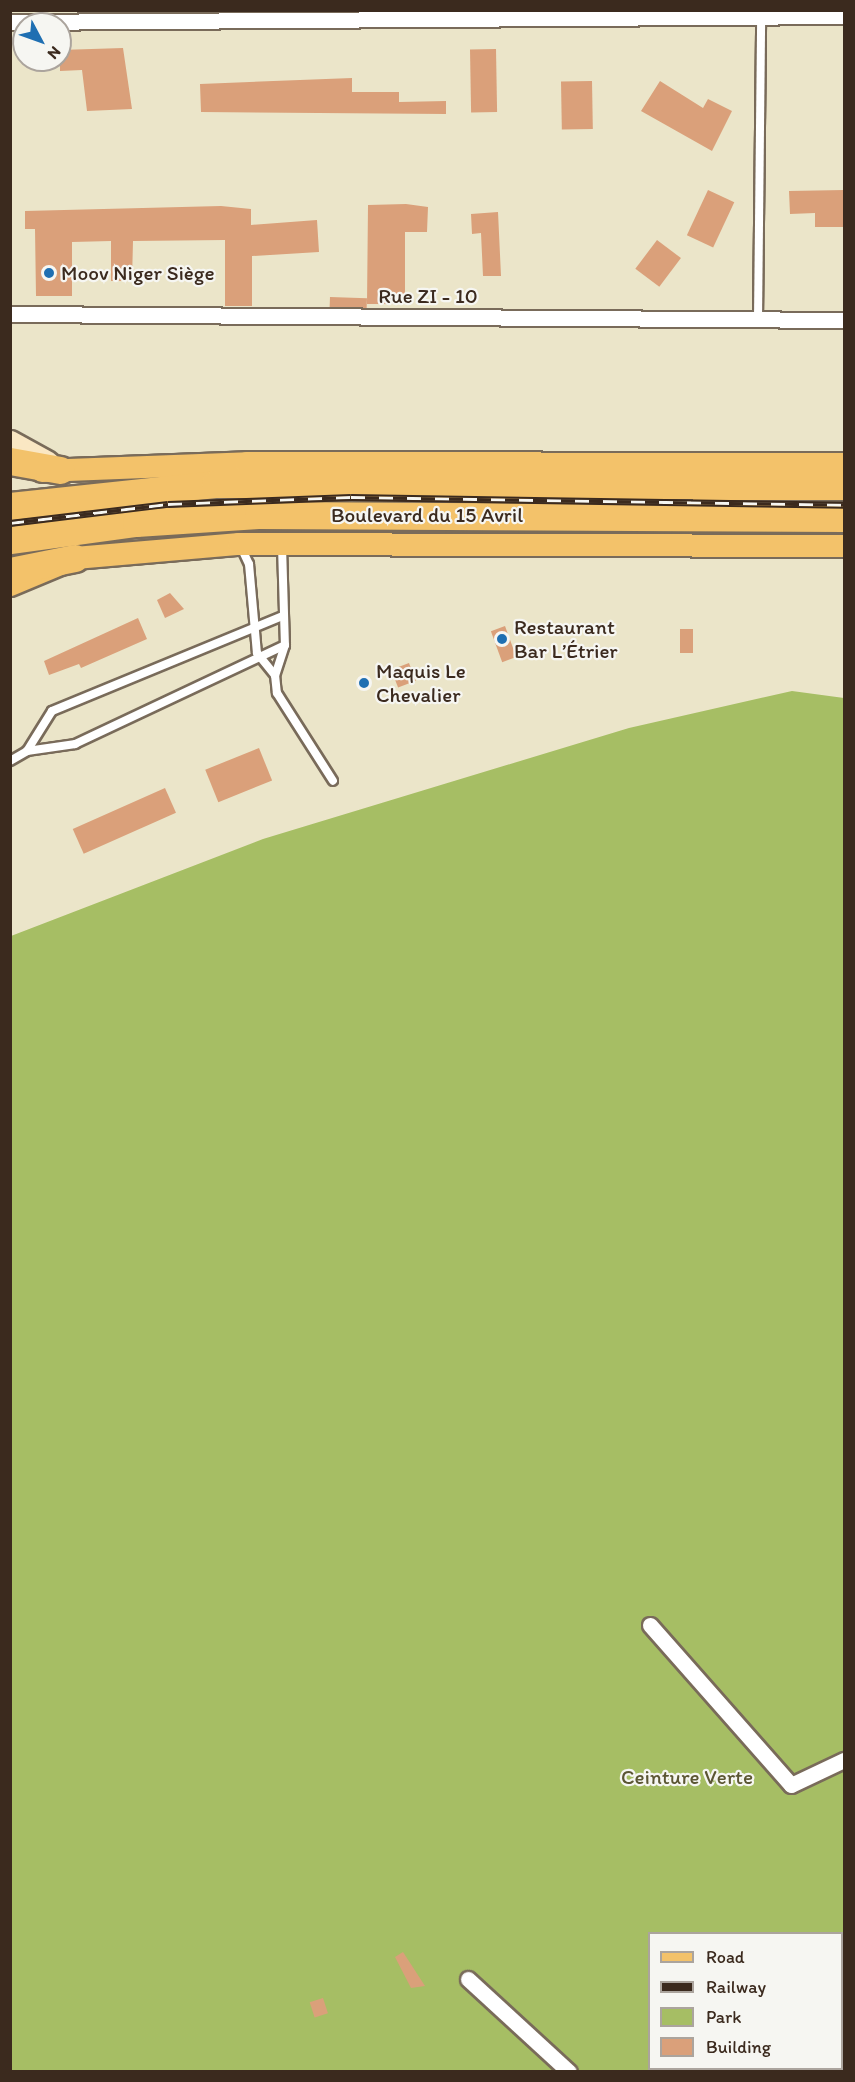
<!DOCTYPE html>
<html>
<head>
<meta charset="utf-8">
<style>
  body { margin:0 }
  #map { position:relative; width:855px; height:2082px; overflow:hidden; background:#ebe5c9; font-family:Itim,sans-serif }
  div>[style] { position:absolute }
  .green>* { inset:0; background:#a6be64 }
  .building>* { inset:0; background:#daa07a; transform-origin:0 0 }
  .roads { filter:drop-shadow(2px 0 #796b5a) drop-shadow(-2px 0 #796b5a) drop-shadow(0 2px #796b5a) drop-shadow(0 -2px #796b5a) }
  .lane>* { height:8px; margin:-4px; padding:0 4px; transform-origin:4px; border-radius:4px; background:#fff }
  .street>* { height:15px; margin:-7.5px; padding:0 7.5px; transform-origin:7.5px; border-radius:7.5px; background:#fff }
  .secondary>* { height:21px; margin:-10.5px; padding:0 10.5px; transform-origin:10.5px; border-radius:10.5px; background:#fae7c3 }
  .primary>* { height:22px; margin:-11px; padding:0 11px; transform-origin:11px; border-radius:11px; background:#f3c26a }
  .highway>* { height:27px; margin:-13.5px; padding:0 13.5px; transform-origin:13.5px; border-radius:13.5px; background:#f3c26a }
  .rail>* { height:7px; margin-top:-3.5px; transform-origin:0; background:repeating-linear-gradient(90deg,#f6f6f2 0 14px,#3b2a1e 0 28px); box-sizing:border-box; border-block:2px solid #3b2a1e }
  .dots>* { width:16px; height:16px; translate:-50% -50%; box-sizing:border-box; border:3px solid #f6f6f2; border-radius:50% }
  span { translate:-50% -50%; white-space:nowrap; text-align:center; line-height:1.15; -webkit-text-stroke:4.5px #f6f6f2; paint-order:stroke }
  .poi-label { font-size:21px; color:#3b2a1e }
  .left { translate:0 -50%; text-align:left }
  .street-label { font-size:21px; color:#3b2a1e }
  .park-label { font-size:21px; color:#5b5633 }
  .frame { position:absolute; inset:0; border:12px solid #3b2a1e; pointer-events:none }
  .legend { position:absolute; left:648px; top:1932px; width:195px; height:138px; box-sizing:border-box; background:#f6f6f2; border:2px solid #aba49d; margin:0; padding:8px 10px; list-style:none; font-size:18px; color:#3b2a1e }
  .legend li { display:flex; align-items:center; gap:12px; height:30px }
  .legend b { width:30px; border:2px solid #aba49d }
  .north { position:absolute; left:12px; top:12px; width:60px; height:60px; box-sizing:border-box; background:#f6f6f2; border:2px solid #aba49d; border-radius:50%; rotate:131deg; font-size:16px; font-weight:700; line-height:24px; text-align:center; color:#3b2a1e }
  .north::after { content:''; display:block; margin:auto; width:21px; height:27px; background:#1f6fb2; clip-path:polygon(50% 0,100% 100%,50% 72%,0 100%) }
</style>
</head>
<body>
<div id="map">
  <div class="green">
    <div style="clip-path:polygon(evenodd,792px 691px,844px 698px,844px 2071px,11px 2072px,11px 936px,263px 839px,629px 728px,792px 691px,650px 1934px,842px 1934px,842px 2068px,650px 2068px,650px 1934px)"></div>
  </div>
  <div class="building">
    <div style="clip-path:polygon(123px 48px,132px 109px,87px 111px,82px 70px,60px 71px,60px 50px)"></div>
    <div style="left:496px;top:49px;width:63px;height:26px;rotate:89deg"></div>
    <div style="clip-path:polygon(352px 78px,352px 92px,399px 92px,399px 102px,446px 101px,446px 114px,201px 112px,200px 84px)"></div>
    <div style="left:592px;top:81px;width:48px;height:31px;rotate:89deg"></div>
    <div style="clip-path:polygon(660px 81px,703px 108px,708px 99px,732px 111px,712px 151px,641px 111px)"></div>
    <div style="left:708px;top:190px;width:29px;height:50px;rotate:25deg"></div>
    <div style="clip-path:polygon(844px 190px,844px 227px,815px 227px,815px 213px,790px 214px,789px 191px)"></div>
    <div style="clip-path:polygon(406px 204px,428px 207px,427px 232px,405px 232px,405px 304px,367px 304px,368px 205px)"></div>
    <div style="clip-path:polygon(221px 206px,251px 209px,251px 225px,317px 220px,319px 252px,252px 256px,252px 306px,225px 306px,225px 240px,133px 241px,132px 281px,111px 281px,111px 241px,72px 242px,72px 296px,36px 296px,35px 229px,25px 229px,25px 211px)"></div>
    <div style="clip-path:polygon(498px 212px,501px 276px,483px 276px,481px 233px,472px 234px,471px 214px)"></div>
    <div style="left:657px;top:240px;width:30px;height:36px;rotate:37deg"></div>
    <div style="left:330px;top:297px;width:37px;height:10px;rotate:2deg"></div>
    <div style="clip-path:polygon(170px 593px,184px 609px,165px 618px,157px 600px)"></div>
    <div style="clip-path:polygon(138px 618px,147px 639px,81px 668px,79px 664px,49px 675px,44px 661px)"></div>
    <div style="left:505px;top:626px;width:33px;height:15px;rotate:70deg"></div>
    <div style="left:680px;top:629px;width:13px;height:24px"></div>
    <div style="left:409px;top:663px;width:19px;height:19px;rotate:69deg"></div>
    <div style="left:259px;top:748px;width:35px;height:58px;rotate:68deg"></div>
    <div style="left:165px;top:788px;width:27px;height:101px;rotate:66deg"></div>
    <div style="clip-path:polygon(403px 1952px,425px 1986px,411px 1988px,395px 1957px)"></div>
    <div style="left:323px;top:1998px;width:16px;height:14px;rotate:72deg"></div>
  </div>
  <div class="roads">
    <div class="lane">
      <div style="left:758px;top:319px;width:302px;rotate:-89.4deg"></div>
      <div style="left:282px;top:546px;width:99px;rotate:88.3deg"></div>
      <div style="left:285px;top:645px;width:32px;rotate:108deg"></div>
      <div style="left:275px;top:675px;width:18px;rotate:84deg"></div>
      <div style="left:277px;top:693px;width:104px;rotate:57.5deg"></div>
      <div style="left:241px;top:547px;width:19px;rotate:65deg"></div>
      <div style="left:249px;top:564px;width:89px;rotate:84.9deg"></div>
      <div style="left:257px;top:653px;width:28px;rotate:51deg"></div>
      <div style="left:27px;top:751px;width:47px;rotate:-58deg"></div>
      <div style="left:52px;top:711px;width:249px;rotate:-22.4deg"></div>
      <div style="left:10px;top:761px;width:20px;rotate:-30deg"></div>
      <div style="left:27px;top:751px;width:49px;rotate:-8.3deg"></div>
      <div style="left:75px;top:744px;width:232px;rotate:-25.2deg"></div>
    </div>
    <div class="street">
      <div style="left:10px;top:22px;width:834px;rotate:-0.41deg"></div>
      <div style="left:10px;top:314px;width:834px;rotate:0.41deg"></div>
      <div style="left:650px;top:1625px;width:213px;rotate:48.6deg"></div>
      <div style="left:791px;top:1785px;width:59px;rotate:-25.3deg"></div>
      <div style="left:468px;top:1979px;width:137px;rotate:42.6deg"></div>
      <div style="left:842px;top:2027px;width:4px;rotate:56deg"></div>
    </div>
    <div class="secondary">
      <div style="left:10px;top:441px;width:43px;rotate:28.9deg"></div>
    </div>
    <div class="primary">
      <div style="left:42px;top:471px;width:205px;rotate:-2.2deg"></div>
      <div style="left:247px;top:463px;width:597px;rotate:0.1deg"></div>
      <div style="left:10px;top:585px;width:70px;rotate:-22.6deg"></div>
      <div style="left:75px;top:558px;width:165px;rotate:-4.9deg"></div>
      <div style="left:239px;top:544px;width:605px;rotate:0.19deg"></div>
    </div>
    <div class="highway">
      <div style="left:10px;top:461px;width:51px;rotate:10.2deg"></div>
      <div style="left:10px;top:506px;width:206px;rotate:-6.1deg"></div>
      <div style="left:215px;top:484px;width:629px;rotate:0.18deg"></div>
      <div style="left:10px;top:540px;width:127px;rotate:-7.7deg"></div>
      <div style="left:136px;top:523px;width:122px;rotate:-3.8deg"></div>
      <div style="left:258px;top:515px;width:586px;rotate:0.29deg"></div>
      <div style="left:10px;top:571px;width:66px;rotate:-11.3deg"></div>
    </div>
  </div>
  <div class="rail">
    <div style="left:10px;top:523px;width:159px;rotate:-6.9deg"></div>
    <div style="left:168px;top:504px;width:183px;rotate:-2.2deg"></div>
    <div style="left:351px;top:497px;width:493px;rotate:0.9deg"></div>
  </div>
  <div class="dots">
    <div style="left:49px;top:273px;background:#1f6fb2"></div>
    <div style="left:502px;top:639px;background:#1f6fb2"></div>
    <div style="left:364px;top:683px;background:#1f6fb2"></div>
  </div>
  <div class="poi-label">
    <span class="left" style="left:61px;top:273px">Moov Niger Siège</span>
    <span class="left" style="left:514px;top:639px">Restaurant<br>Bar L’Étrier</span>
    <span class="left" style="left:376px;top:683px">Maquis Le<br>Chevalier</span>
  </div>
  <div class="street-label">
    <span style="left:428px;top:296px">Rue ZI - 10</span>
    <span style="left:427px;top:515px">Boulevard du 15 Avril</span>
  </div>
  <div class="park-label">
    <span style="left:687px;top:1777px">Ceinture Verte</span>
  </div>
  <div class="frame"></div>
  <ul class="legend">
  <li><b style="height:8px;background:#f3c26a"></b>Road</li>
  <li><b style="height:8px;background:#3b2a1e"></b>Railway</li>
  <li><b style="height:16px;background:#a6be64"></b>Park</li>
  <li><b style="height:16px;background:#daa07a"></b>Building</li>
  </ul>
  <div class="north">N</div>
</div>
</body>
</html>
